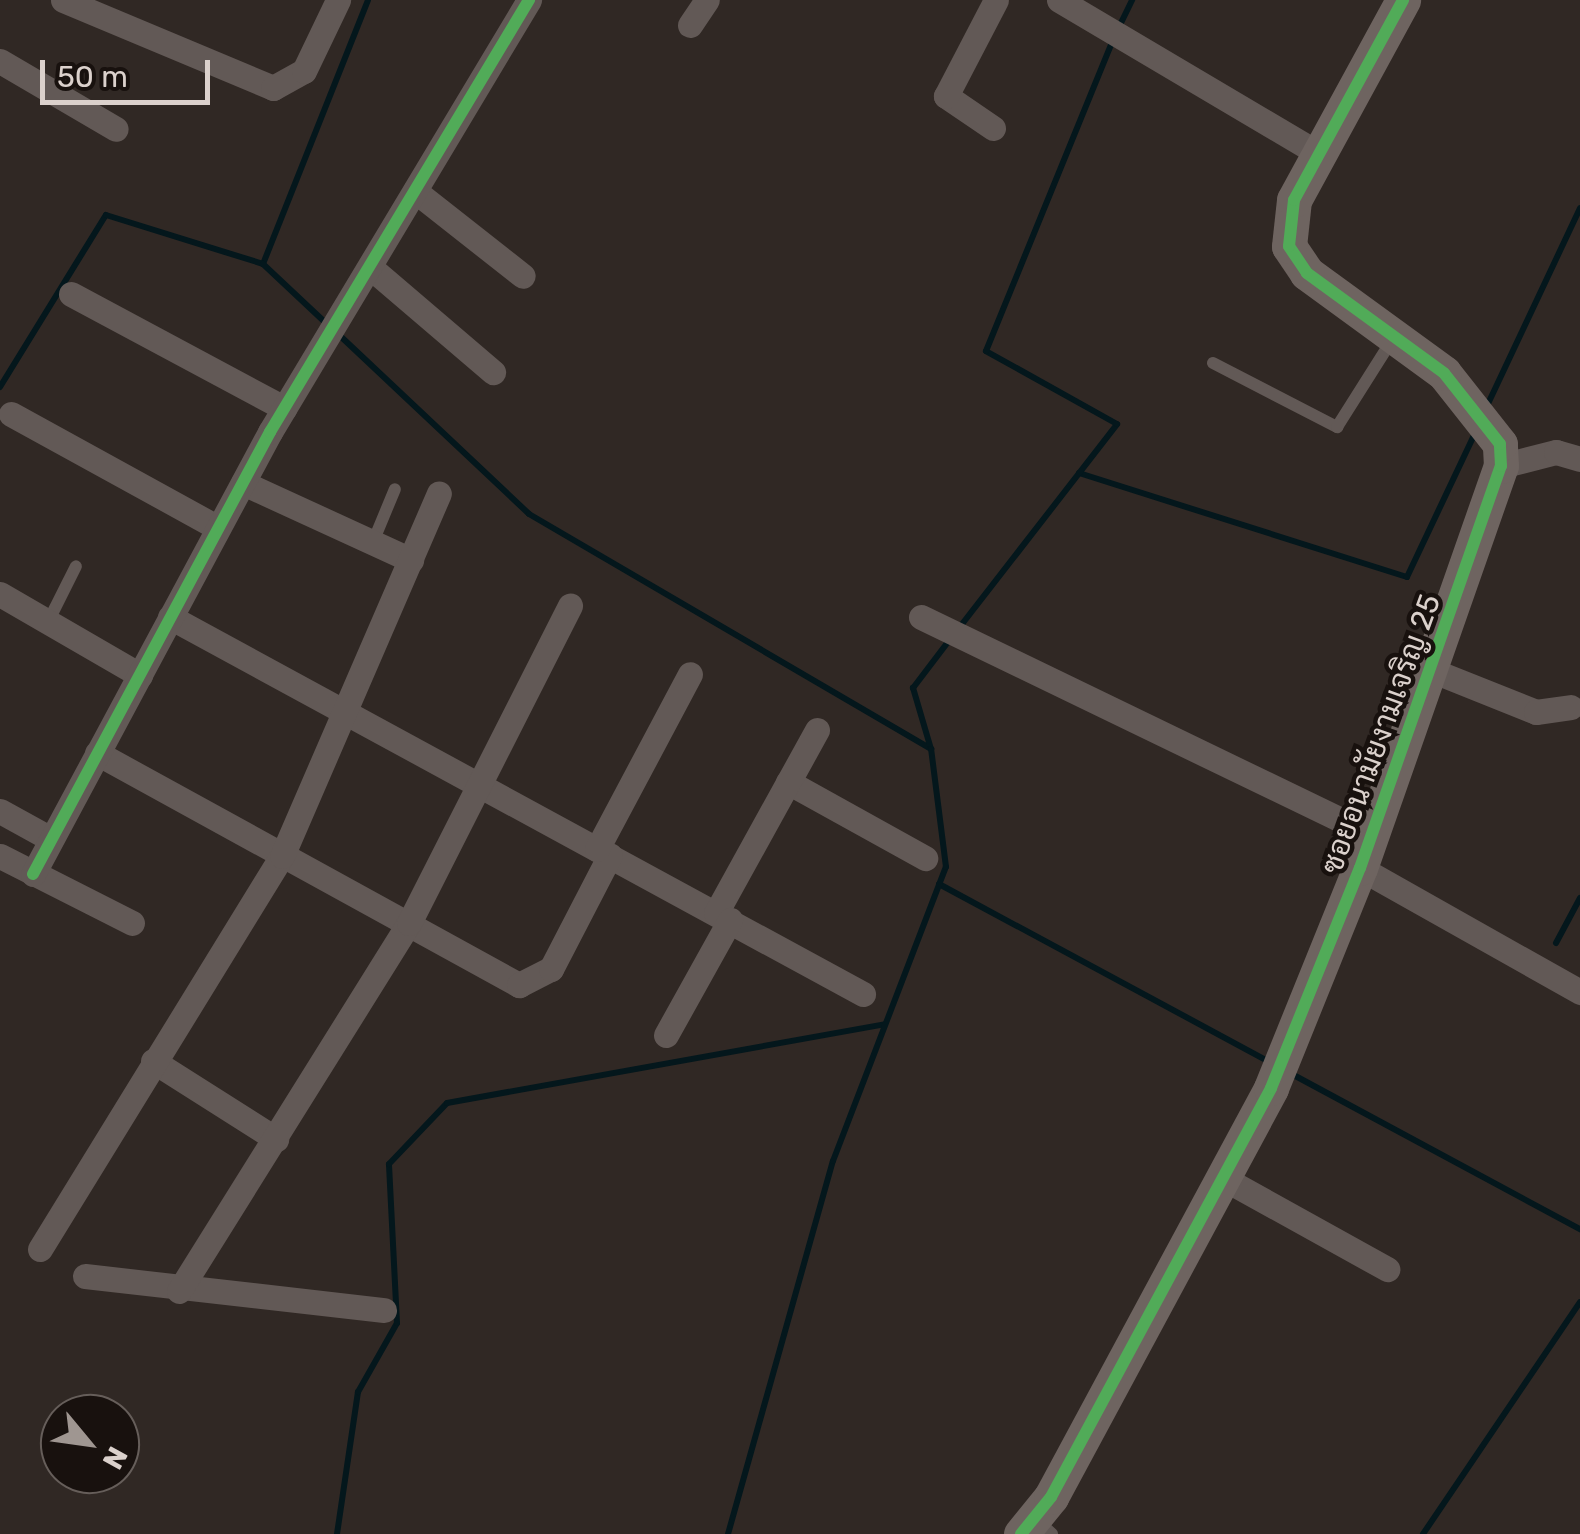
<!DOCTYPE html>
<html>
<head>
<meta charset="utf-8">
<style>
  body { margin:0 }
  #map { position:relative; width:1580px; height:1534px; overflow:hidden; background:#302824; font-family:Rubik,Sarabun,sans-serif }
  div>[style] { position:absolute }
  .stream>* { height:6px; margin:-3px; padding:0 3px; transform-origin:3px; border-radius:3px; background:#04171c }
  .lane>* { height:12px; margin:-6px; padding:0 6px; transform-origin:6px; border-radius:6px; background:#625956 }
  .street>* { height:25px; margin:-12.5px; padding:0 12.5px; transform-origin:12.5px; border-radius:12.5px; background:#625956 }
  .secondary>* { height:35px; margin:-17.5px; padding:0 17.5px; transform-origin:17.5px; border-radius:17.5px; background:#6e6460 }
  .cycleway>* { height:12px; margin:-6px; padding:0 6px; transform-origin:6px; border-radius:6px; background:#51ab58 }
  span { translate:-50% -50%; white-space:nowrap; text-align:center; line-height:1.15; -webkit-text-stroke:9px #18110e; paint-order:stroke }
  .street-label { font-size:30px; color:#dbd1cc }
  .north { position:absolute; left:40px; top:1394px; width:100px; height:100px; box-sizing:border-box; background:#18110e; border:2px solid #665e5a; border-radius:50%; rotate:119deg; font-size:28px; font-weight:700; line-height:40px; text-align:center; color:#dbd1cc }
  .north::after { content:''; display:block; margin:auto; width:35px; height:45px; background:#9f9691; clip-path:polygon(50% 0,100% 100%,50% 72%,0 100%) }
  .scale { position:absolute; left:40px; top:60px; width:170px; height:45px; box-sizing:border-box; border:5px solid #dbd1cc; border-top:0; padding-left:12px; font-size:30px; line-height:35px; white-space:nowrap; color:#dbd1cc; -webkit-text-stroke:8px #18110e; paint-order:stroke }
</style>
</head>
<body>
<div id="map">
  <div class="stream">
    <div style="left:1119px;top:27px;width:30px;rotate:-64deg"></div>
    <div style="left:263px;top:264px;width:284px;rotate:-68.3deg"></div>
    <div style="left:336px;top:332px;width:265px;rotate:43.3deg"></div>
    <div style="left:529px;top:514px;width:466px;rotate:30.3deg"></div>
    <div style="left:931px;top:749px;width:64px;rotate:-106.4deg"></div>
    <div style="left:913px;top:688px;width:63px;rotate:-52.8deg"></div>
    <div style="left:0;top:387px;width:202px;rotate:-58.4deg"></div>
    <div style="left:106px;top:215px;width:164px;rotate:17.3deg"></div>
    <div style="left:263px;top:264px;width:88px;rotate:43.2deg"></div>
    <div style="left:1486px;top:408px;width:221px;rotate:-64.8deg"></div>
    <div style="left:1079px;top:473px;width:344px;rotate:17.6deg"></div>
    <div style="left:1407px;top:577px;width:159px;rotate:-64.7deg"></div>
    <div style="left:959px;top:628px;width:258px;rotate:-52.2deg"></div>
    <div style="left:1117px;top:424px;width:150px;rotate:-150.9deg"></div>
    <div style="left:986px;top:351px;width:338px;rotate:-67.8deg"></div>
    <div style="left:939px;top:884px;width:374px;rotate:28.3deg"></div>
    <div style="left:1556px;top:943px;width:51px;rotate:-61.9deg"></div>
    <div style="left:1288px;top:1072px;width:332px;rotate:28.3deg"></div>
    <div style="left:337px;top:1534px;width:144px;rotate:-81.6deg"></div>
    <div style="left:358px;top:1392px;width:79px;rotate:-60.5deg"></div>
    <div style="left:397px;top:1323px;width:159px;rotate:-92.9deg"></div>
    <div style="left:389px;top:1164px;width:84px;rotate:-46.4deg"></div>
    <div style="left:447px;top:1103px;width:444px;rotate:-10.2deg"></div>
    <div style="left:728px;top:1534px;width:387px;rotate:-74.3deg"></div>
    <div style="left:833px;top:1161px;width:315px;rotate:-69deg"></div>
    <div style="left:946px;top:867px;width:119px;rotate:-97.2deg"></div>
    <div style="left:1423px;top:1534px;width:280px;rotate:-55.9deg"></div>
  </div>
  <div class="lane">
    <div style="left:1213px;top:363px;width:140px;rotate:27.3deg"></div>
    <div style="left:1337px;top:427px;width:107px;rotate:-57.7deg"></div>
    <div style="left:373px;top:542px;width:57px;rotate:-67.5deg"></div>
    <div style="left:49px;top:620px;width:60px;rotate:-63.4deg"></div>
    <div style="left:1036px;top:1519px;width:22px;rotate:43deg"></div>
  </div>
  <div class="street">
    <div style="left:63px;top:0;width:228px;rotate:22.7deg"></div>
    <div style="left:273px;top:88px;width:35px;rotate:-29deg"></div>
    <div style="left:304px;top:71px;width:79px;rotate:-64.4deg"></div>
    <div style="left:1059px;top:0;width:299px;rotate:30.6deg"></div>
    <div style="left:690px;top:25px;width:30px;rotate:-56deg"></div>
    <div style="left:0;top:61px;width:134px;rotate:30.4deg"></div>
    <div style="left:993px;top:128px;width:57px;rotate:-145.8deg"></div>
    <div style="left:946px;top:96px;width:108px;rotate:-62.5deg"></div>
    <div style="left:415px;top:191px;width:137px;rotate:38.2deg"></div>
    <div style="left:370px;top:267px;width:162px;rotate:40.5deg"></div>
    <div style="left:71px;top:294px;width:242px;rotate:28.2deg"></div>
    <div style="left:11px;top:414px;width:236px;rotate:28.8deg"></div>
    <div style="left:1501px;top:466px;width:57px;rotate:-14.3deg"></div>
    <div style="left:1556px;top:452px;width:25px;rotate:16deg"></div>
    <div style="left:243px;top:483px;width:185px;rotate:24.6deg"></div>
    <div style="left:0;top:594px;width:162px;rotate:30.1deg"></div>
    <div style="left:170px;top:617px;width:789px;rotate:28.55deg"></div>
    <div style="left:921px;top:617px;width:501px;rotate:25.8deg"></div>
    <div style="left:1431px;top:670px;width:113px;rotate:21.8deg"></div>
    <div style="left:1536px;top:712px;width:35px;rotate:-8deg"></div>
    <div style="left:97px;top:753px;width:482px;rotate:28.8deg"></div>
    <div style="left:519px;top:985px;width:36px;rotate:-27deg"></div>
    <div style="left:551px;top:969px;width:128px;rotate:-62.6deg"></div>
    <div style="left:788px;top:782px;width:157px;rotate:29deg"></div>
    <div style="left:0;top:811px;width:58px;rotate:28.8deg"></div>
    <div style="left:597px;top:849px;width:198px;rotate:-62deg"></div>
    <div style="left:0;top:856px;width:148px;rotate:26.9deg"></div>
    <div style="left:1360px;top:868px;width:253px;rotate:29.4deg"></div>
    <div style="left:33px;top:874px;width:502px;rotate:-61.8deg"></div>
    <div style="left:270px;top:432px;width:504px;rotate:-59.06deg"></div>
    <div style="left:716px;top:913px;width:209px;rotate:-61.1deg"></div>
    <div style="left:666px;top:1035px;width:132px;rotate:-60.9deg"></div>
    <div style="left:153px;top:1061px;width:146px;rotate:32.4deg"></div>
    <div style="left:1223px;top:1178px;width:188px;rotate:29deg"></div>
    <div style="left:40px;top:1249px;width:462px;rotate:-58.4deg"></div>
    <div style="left:282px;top:856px;width:395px;rotate:-66.6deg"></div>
    <div style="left:85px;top:1276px;width:301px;rotate:6.5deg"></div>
    <div style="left:179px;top:1291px;width:434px;rotate:-58deg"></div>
    <div style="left:409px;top:923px;width:356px;rotate:-63.1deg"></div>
  </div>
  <div class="secondary">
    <div style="left:1021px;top:1534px;width:48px;rotate:-51deg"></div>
    <div style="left:1051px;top:1497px;width:464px;rotate:-61.7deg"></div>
    <div style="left:1271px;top:1088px;width:237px;rotate:-68deg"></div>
    <div style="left:1360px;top:868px;width:426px;rotate:-70.7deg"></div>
    <div style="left:1501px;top:466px;width:22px;rotate:-93deg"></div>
    <div style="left:1500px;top:444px;width:90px;rotate:-128.3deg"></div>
    <div style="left:1444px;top:373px;width:170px;rotate:-143.9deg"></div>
    <div style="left:1307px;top:273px;width:32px;rotate:-124deg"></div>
    <div style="left:1289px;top:246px;width:46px;rotate:-83.8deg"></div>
    <div style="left:1294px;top:200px;width:228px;rotate:-61.4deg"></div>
  </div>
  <div class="cycleway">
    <div style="left:33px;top:874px;width:502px;rotate:-61.8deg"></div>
    <div style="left:270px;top:432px;width:504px;rotate:-59.06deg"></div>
    <div style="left:1021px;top:1534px;width:48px;rotate:-51deg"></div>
    <div style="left:1051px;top:1497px;width:464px;rotate:-61.7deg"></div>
    <div style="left:1271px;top:1088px;width:237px;rotate:-68deg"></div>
    <div style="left:1360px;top:868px;width:426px;rotate:-70.7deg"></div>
    <div style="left:1501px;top:466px;width:22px;rotate:-93deg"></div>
    <div style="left:1500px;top:444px;width:90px;rotate:-128.3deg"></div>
    <div style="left:1444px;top:373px;width:170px;rotate:-143.9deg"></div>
    <div style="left:1307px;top:273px;width:32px;rotate:-124deg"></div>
    <div style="left:1289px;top:246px;width:46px;rotate:-83.8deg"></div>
    <div style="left:1294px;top:200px;width:228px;rotate:-61.4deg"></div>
  </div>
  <div class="street-label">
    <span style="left:1381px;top:734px;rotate:-70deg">ซอยอนามัยงามเจริญ 25</span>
  </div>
  <div class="north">N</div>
  <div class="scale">50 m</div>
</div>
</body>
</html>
